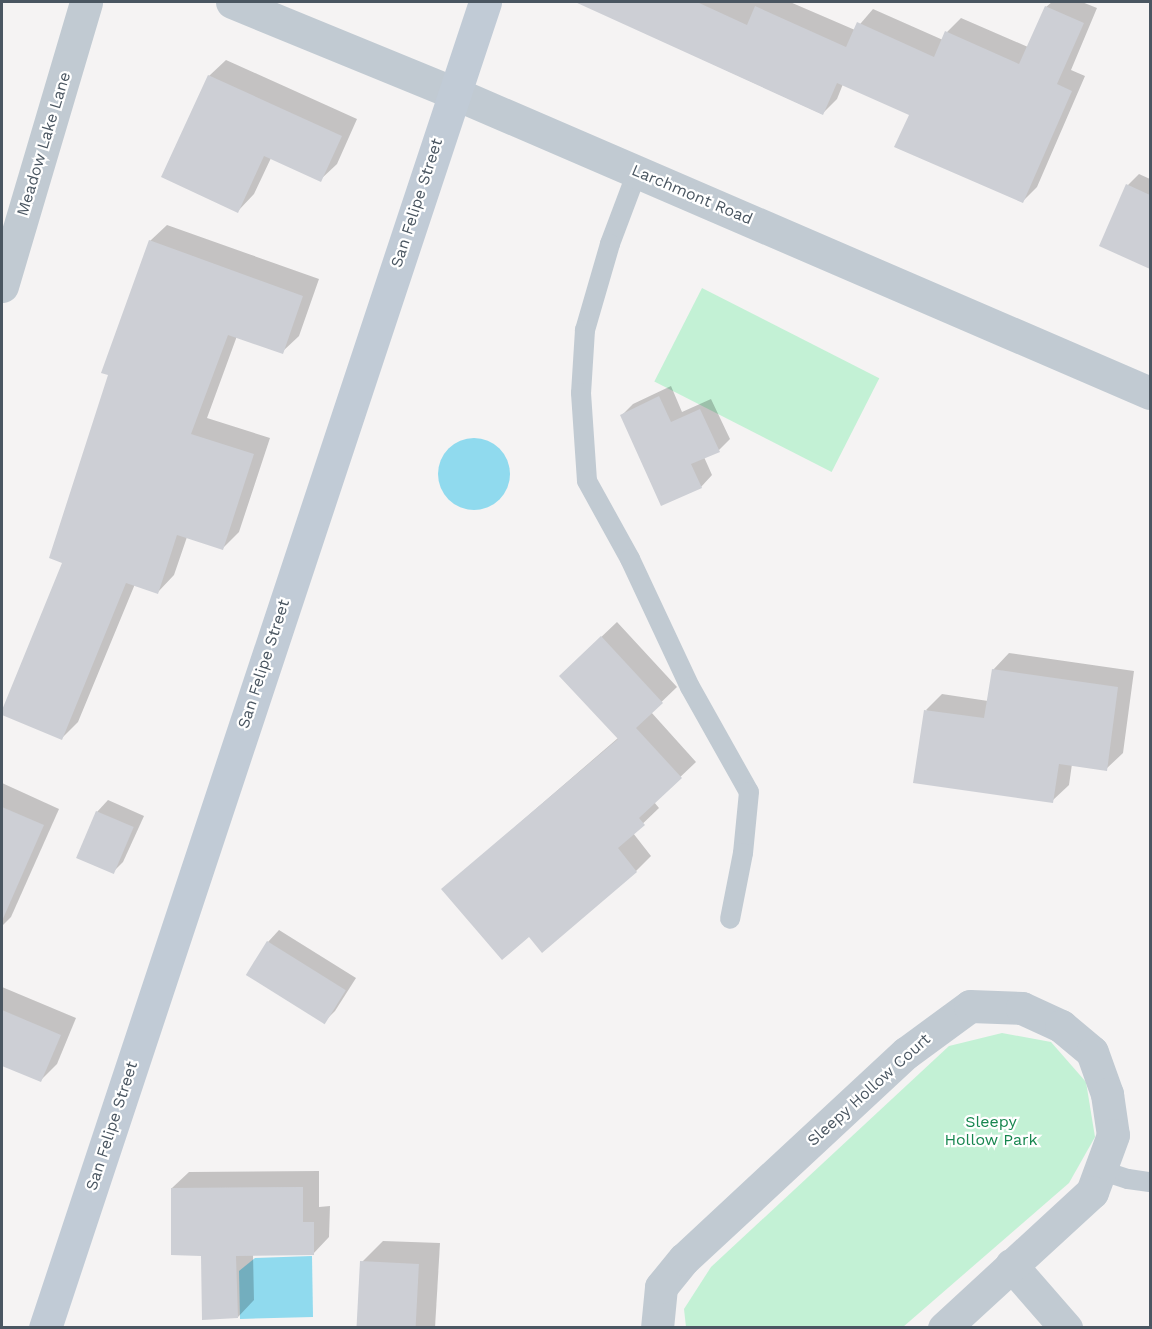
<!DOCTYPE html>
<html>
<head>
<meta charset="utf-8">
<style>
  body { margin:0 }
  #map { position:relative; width:1152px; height:1329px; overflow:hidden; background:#f5f3f3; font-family:"Work Sans",sans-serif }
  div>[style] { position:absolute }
  .green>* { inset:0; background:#c3f1d5; transform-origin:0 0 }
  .water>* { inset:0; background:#90daee }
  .round { border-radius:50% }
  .shadow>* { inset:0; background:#0003 }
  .building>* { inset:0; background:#cdcfd5; transform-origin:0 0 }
  .lane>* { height:20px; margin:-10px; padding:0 10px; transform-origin:10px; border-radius:10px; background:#c1cad2 }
  .street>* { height:33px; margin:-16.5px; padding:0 16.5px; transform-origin:16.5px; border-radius:16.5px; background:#c1cad2 }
  .secondary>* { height:33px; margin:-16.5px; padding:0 16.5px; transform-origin:16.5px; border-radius:16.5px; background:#c1cbd6 }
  span { translate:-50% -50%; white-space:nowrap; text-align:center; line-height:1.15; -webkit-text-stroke:4.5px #fff; paint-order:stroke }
  .street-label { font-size:16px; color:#4a5661 }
  .park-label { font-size:16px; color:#17864f }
  .frame { position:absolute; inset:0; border:3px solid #4a5661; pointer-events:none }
</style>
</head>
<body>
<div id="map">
  <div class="green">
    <div style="left:702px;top:288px;width:199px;height:105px;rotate:27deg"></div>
    <div style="clip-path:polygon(1002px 1033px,1051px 1042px,1086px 1082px,1095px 1137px,1069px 1183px,903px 1327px,686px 1327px,684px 1309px,711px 1267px,949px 1046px)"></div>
  </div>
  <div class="water">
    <div class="round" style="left:438px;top:438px;width:72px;height:72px"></div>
    <div style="clip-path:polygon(312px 1256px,313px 1317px,240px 1319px,239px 1271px,255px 1258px)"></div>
  </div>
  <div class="shadow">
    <div style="clip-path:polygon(578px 2px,790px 2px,855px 30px,873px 9px,943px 40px,947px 32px,961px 18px,1028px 47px,1046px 7px,1052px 2px,1082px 2px,1097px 8px,1071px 70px,1085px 76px,1037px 187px,1022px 202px,911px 114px,843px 84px,837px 99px,822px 114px)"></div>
    <div style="clip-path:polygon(226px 60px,357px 119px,337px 164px,320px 180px,271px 158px,254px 194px,238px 211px,209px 76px)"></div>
    <div style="clip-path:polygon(1139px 174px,1150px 179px,1150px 267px,1101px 245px,1128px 185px)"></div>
    <div style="clip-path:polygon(167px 225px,319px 279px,299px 336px,282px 352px,237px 336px,207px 418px,270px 438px,239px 532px,223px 548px,187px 537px,174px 575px,158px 592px,135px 584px,78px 722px,62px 738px,2px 714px,64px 562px,150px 241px)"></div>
    <div style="clip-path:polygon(671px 386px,682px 412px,711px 399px,730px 439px,719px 450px,704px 457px,712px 475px,701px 487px,622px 415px,633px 404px)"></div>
    <div style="clip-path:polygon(617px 622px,677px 687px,651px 712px,696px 762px,654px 802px,659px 808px,633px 833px,651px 856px,636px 871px,529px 935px,443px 889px,618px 738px,576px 661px)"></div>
    <div style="clip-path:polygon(1009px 653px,1134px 671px,1123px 753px,1106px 769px,1072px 764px,1069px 785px,1052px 801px,926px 710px,942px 694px,988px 701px,993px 670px)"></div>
    <div style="clip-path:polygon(2px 783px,59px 809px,11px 917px,2px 926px)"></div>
    <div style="clip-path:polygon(108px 800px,144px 816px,123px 862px,112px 873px,97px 812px)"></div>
    <div style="clip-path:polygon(279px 930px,356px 978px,335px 1011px,324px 1022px,268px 942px)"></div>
    <div style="clip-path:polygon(2px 987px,76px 1018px,57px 1064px,40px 1081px,2px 1064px)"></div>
    <div style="clip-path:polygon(319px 1171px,319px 1207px,330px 1206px,329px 1237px,313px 1254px,253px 1254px,254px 1300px,238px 1317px,202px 1254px,172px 1188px,189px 1172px)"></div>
    <div style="clip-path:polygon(383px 1241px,440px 1243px,435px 1328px,358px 1328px,362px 1262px)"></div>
  </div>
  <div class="building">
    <div style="clip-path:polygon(575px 2px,697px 2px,747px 25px,755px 6px,846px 47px,857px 22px,934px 57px,945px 31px,1019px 64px,1045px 6px,1084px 23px,1057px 84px,1072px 91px,1023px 203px,894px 147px,909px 115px,837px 83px,823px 115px)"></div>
    <div style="clip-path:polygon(208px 75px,342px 136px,321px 182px,264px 156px,238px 213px,161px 177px)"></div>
    <div style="clip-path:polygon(1126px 184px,1150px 195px,1150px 269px,1099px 246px)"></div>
    <div style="clip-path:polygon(149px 240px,303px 296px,283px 354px,228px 335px,191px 434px,254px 454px,223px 550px,177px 535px,158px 594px,126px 583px,62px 740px,2px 715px,2px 710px,62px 563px,49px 558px,108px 375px,101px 373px)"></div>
    <div style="clip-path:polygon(659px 396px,671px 422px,700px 409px,720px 452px,691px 464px,702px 488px,661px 506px,620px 415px)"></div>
    <div style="clip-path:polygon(601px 636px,663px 703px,636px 728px,682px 778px,639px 818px,645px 825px,618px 848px,637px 872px,542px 953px,529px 937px,502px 960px,441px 889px,618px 739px,559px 676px)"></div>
    <div style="clip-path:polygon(992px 669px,1118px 687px,1107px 771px,1059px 764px,1053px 803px,913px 783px,924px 710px,984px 718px)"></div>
    <div style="clip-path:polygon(2px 807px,44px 825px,2px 921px)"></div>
    <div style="left:96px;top:811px;width:41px;height:51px;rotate:23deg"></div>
    <div style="left:267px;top:941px;width:93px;height:40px;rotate:32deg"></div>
    <div style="clip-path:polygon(2px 1010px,61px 1035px,41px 1082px,2px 1066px)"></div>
    <div style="clip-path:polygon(303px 1187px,303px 1222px,314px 1222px,314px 1255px,236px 1256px,238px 1318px,202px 1320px,201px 1256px,171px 1255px,171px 1188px)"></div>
    <div style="left:360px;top:1261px;width:59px;height:67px;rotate:3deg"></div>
  </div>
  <div class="lane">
    <div style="left:637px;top:172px;width:77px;rotate:110.6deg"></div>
    <div style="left:610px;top:244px;width:90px;rotate:106.2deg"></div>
    <div style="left:585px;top:330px;width:63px;rotate:93.6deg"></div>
    <div style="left:581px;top:393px;width:88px;rotate:86.1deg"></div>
    <div style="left:587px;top:481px;width:89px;rotate:61.1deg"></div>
    <div style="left:630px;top:559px;width:141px;rotate:64.9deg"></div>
    <div style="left:690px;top:687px;width:120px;rotate:60.7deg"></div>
    <div style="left:749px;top:792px;width:61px;rotate:95.6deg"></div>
    <div style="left:743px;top:853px;width:67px;rotate:101.1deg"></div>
    <div style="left:1100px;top:1170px;width:29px;rotate:18deg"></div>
    <div style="left:1128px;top:1179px;width:22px;rotate:8deg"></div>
  </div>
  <div class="street">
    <div style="left:232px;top:2px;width:240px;rotate:22.3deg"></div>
    <div style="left:454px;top:93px;width:758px;rotate:23.32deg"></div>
    <div style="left:2px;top:286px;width:296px;rotate:-73.5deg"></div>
    <div style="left:1011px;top:1265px;width:84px;rotate:48.9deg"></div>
    <div style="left:657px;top:1328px;width:41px;rotate:-84.4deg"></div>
    <div style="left:661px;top:1287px;width:36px;rotate:-51deg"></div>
    <div style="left:684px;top:1259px;width:303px;rotate:-42.9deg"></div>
    <div style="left:906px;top:1053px;width:79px;rotate:-36.3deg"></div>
    <div style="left:970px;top:1006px;width:52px;rotate:2.2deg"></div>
    <div style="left:1022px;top:1008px;width:43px;rotate:24.8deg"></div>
    <div style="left:1061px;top:1026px;width:40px;rotate:40deg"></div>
    <div style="left:1092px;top:1052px;width:45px;rotate:70.3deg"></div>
    <div style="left:1107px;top:1094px;width:41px;rotate:81.7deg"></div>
    <div style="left:1113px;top:1135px;width:61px;rotate:110.2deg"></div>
    <div style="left:1092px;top:1192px;width:201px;rotate:137.4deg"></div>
  </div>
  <div class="secondary">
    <div style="left:45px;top:1328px;width:1397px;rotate:-71.64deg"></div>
  </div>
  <div class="street-label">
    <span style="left:44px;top:144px;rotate:-73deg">Meadow Lake Lane</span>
    <span style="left:692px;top:195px;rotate:23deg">Larchmont Road</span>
    <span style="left:417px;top:203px;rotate:-72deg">San Felipe Street</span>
    <span style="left:264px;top:664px;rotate:-72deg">San Felipe Street</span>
    <span style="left:869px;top:1090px;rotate:-42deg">Sleepy Hollow Court</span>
    <span style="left:112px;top:1126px;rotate:-72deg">San Felipe Street</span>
  </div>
  <div class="park-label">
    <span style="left:991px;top:1131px">Sleepy<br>Hollow Park</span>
  </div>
  <div class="frame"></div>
</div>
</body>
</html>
